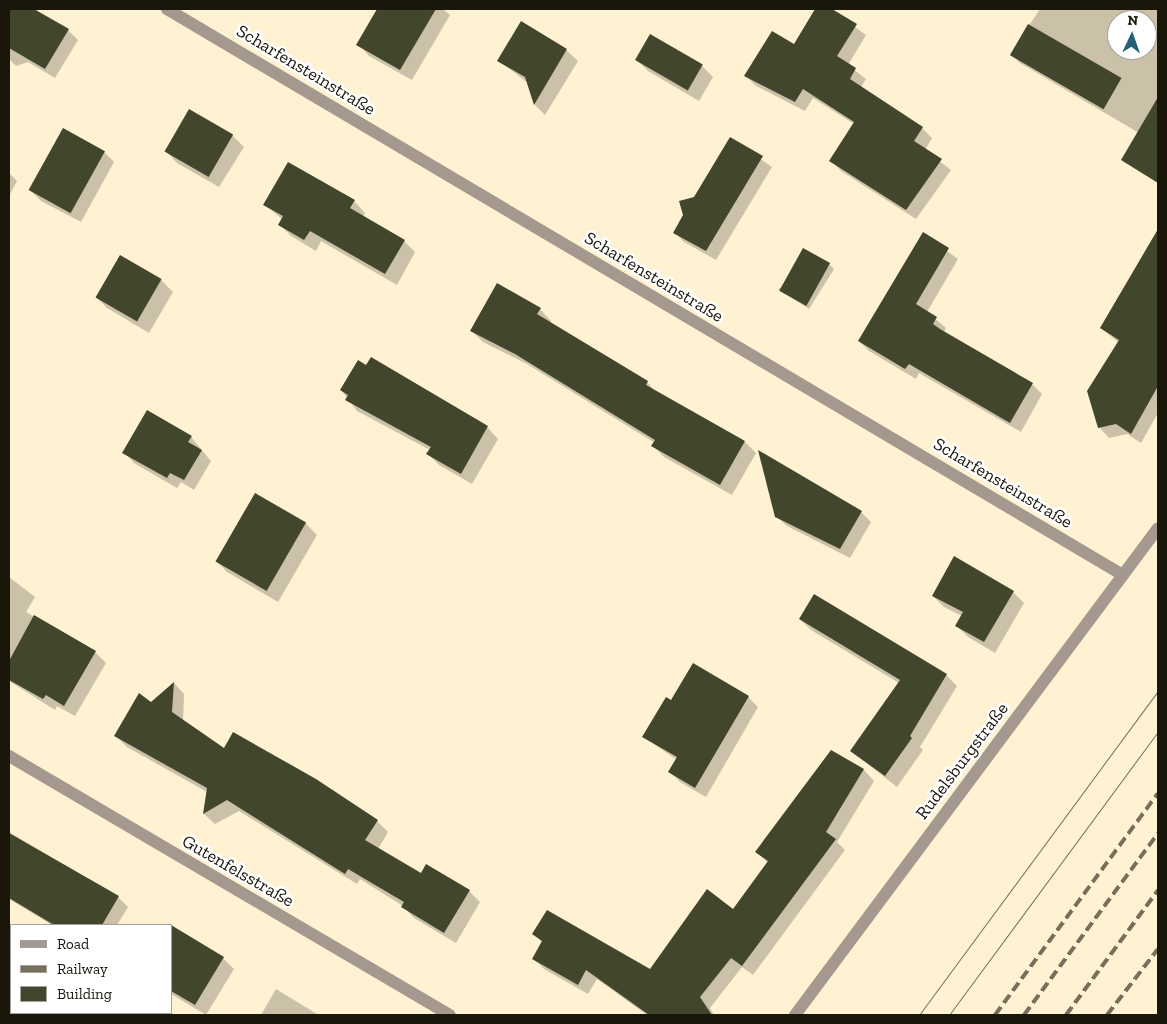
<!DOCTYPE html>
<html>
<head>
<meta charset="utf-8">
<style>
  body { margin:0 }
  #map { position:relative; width:1167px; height:1024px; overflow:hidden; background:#fef2d2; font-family:"Zilla Slab",serif }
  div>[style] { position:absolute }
  .shadow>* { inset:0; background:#0003 }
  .building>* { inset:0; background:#41462c; transform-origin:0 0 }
  .minor>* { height:12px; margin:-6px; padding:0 6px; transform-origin:6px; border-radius:6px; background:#a4988f }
  .tram>* { height:1px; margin:-0.5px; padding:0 0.5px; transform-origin:0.5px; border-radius:0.5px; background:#766f5b }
  .rail>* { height:4px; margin-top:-2px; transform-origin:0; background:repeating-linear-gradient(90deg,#766f5b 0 10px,transparent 0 15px) }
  span { translate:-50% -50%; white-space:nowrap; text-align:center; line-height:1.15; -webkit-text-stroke:5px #fff; paint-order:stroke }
  .street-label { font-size:18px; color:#1a160a }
  .frame { position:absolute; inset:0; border:10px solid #1a160a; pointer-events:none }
  .legend { position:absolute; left:10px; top:924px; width:162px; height:90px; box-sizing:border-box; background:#fff; border:1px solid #a3a29d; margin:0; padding:6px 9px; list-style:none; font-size:15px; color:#1a160a }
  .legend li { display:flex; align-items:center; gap:10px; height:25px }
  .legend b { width:25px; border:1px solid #a3a29d }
  .north { position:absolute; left:1107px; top:10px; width:50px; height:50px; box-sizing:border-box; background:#fff; border:1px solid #a3a29d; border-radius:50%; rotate:3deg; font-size:14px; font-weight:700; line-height:20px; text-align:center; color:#1a160a }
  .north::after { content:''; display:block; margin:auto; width:18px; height:22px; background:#256078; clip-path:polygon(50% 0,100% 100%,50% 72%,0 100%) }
</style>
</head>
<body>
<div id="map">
  <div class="shadow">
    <div style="clip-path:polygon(9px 9px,32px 9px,68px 30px,78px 40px,55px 78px,28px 62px,16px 66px,9px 59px)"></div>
    <div style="clip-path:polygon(379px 9px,443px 9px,450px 15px,412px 80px,369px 56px,358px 44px)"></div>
    <div style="clip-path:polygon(816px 9px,830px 9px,866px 35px,848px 65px,866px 79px,861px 87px,922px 128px,932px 138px,925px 150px,951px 170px,916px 219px,841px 171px,831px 160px,854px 124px,813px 98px,805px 111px,756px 86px,746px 76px,794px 46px)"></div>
    <div style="clip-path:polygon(evenodd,1040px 9px,1158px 9px,1158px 183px,1123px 160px,1139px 133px,1020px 63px,1010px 54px,1040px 9px,1117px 20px,1147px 20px,1147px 50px,1117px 50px,1117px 20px)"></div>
    <div style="clip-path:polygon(566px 50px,578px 61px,545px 115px,535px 105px,528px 83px,499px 61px)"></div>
    <div style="clip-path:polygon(637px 60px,702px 66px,713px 77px,699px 101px,648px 71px)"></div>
    <div style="clip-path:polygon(190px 111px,232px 135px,244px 147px,219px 187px,177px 163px,166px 151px)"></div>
    <div style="clip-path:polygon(730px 138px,772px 167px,716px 260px,684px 242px,674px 232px)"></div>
    <div style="clip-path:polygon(104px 152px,114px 162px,81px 222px,41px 201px,31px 191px)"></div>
    <div style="clip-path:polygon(9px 173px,17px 181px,9px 196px)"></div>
    <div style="clip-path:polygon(354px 201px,365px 213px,363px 217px,404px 241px,415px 252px,397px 285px,321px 241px,316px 251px,291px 236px,280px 225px,283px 220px,264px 204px)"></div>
    <div style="clip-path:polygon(1158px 231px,1158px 413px,1141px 443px,1127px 434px,1109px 438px,1099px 427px,1119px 343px,1101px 328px)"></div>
    <div style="clip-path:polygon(924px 234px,958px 259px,927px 312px,946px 328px,944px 332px,1032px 384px,1042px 394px,1021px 432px,919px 373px,916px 379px,869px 351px,859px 341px)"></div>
    <div style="clip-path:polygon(120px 256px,161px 280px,173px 292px,149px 333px,107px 308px,96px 297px)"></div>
    <div style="clip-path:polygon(829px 264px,834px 269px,809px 309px,778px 289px)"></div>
    <div style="clip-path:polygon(540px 309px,551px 321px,550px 323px,647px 382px,658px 394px,745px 442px,756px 453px,732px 495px,664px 457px,653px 446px,655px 443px,527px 364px,483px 342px,472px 331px)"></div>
    <div style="clip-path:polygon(341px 390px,487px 427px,498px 439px,472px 484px,439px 465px,428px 454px,430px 450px,357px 411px)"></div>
    <div style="clip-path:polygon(191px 437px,211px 461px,194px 490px,181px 482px,177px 488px,134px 463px,124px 452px)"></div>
    <div style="clip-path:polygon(760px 453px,861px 512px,871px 522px,850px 558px,787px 526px,776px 516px)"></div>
    <div style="clip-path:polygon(255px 495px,306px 524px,317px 535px,278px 602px,227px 572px,216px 561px)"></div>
    <div style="clip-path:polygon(9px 577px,35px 597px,26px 612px,95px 652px,106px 663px,75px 716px,57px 706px,55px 710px,9px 681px)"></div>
    <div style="clip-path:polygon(1013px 592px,1024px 603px,995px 653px,968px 637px,957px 626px,962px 616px,944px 607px,933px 596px)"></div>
    <div style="clip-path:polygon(800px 619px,946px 675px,957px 686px,920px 747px,923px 750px,897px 787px,851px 751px,899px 683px,811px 630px)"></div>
    <div style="clip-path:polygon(174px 683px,184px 694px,183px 722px,224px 750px,377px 821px,388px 832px,378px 849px,422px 875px,469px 891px,480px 902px,456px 943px,414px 918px,403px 906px,360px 879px,357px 884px,239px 811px,215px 824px,204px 814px,207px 792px,127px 747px,116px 736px)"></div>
    <div style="clip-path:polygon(748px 697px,758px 707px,706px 797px,680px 782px,670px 772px,677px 760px,644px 737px,672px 702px)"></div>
    <div style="clip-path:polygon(832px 751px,864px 770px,874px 781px,837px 842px,845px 850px,753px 975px,742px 967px,710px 1008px,714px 1015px,647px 1015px,597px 979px,588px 994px,544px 969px,534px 959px,543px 943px,533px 933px,651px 971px,734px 911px,768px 863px,757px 852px)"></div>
    <div style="clip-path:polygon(9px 832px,118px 897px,128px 907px,117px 925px,52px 925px,9px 899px)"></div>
    <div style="clip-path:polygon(171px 942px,223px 958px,234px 969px,206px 1015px,171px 994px)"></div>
    <div style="clip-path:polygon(276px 989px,317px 1014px,318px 1015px,261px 1015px)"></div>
  </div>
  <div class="building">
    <div style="clip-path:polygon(9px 9px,34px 9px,69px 29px,45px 69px,9px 48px)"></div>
    <div style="clip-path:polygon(377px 9px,436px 9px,400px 70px,356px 45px)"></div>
    <div style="clip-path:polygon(815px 9px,832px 9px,857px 24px,837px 56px,856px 68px,850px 79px,923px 127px,914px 141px,942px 159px,906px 210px,829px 161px,854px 122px,803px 89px,795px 102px,744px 76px,772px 31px,794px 44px)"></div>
    <div style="clip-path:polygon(521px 21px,567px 49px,534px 105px,525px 77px,497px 61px)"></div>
    <div style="left:1028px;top:24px;width:108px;height:36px;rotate:30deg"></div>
    <div style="left:650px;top:34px;width:61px;height:30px;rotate:30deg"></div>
    <div style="clip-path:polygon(1158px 97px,1158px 183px,1121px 160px)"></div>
    <div style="left:189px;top:109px;width:51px;height:49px;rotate:30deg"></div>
    <div style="left:63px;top:128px;width:48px;height:71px;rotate:29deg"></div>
    <div style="clip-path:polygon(730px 137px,763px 156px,706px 251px,673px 233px,683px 215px,679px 201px,694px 197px)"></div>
    <div style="clip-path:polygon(288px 162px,355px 200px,350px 208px,405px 240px,385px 274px,310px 231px,304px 240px,278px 225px,283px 216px,263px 205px)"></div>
    <div style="clip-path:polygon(1158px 229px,1158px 386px,1131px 434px,1116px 424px,1098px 428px,1087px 391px,1119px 340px,1100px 328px)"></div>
    <div style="clip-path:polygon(923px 232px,949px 248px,916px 304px,937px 317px,933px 324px,940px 329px,1033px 383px,1010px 423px,909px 364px,905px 369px,858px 341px)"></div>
    <div style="left:803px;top:248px;width:31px;height:49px;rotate:29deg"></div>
    <div style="left:120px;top:255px;width:48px;height:49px;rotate:30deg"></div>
    <div style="clip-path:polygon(497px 283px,541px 308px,537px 314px,648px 381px,646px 385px,745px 441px,720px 485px,651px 446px,655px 440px,515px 354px,470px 331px)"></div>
    <div style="clip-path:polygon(371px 357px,488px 426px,461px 474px,426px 454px,431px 447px,345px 400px,348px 395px,340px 390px,358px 360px,366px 365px)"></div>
    <div style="clip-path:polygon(147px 410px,192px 436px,188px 442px,202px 450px,184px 480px,170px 473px,167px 478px,122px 453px)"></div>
    <div style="clip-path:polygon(758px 450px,862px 511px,840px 549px,775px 517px)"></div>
    <div style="left:255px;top:493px;width:59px;height:79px;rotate:30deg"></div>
    <div style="clip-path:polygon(954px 556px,1014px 591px,984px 642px,955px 626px,963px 612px,932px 596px)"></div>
    <div style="clip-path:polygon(814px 594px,947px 674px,910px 736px,912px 738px,885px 776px,850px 751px,900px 680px,799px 619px)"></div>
    <div style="clip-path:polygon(34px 615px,96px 651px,64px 706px,46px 695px,43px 699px,9px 680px,9px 661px)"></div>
    <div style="clip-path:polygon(693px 663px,749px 696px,695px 788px,668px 772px,677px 757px,642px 737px,666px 697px,671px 700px)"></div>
    <div style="clip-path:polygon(174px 682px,172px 712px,224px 748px,233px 732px,316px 779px,378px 820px,365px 840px,421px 873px,426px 864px,470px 890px,444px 933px,401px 907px,404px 902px,348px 869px,345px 874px,227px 800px,203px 814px,207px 788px,114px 736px,139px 693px,151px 702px)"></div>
    <div style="clip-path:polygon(831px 750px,864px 769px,826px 832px,836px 839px,742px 966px,731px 958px,700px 997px,712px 1015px,649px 1015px,586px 970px,578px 985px,532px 959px,542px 941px,532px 934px,547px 910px,650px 969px,707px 889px,733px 909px,768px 861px,755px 852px)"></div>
    <div style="clip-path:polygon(9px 833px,119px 896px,102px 925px,54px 925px,9px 898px)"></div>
    <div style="clip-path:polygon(171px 925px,224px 957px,195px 1005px,171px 991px)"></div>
  </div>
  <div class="minor">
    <div style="left:167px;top:9px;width:1111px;rotate:30.63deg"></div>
    <div style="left:9px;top:756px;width:511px;rotate:30.43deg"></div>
    <div style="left:795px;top:1015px;width:607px;rotate:-53.3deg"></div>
  </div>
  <div class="tram">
    <div style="left:919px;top:1015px;width:403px;rotate:-53.6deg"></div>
    <div style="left:949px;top:1015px;width:352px;rotate:-53.6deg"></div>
  </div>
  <div class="rail">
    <div style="left:995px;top:1015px;width:275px;rotate:-53.7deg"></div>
    <div style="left:1024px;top:1015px;width:226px;rotate:-53.6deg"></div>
    <div style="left:1066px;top:1015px;width:155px;rotate:-53.6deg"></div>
    <div style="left:1107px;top:1015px;width:83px;rotate:-52.3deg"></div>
  </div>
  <div class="street-label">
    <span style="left:306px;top:70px;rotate:31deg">Scharfensteinstraße</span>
    <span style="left:654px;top:277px;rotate:31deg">Scharfensteinstraße</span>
    <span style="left:1003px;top:483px;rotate:31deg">Scharfensteinstraße</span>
    <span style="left:962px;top:761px;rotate:-53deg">Rudelsburgstraße</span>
    <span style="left:238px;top:871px;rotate:30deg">Gutenfelsstraße</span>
  </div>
  <div class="frame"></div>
  <ul class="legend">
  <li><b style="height:6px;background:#a4988f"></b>Road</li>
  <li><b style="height:6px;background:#766f5b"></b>Railway</li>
  <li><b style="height:14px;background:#41462c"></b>Building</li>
  </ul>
  <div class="north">N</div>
</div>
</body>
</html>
